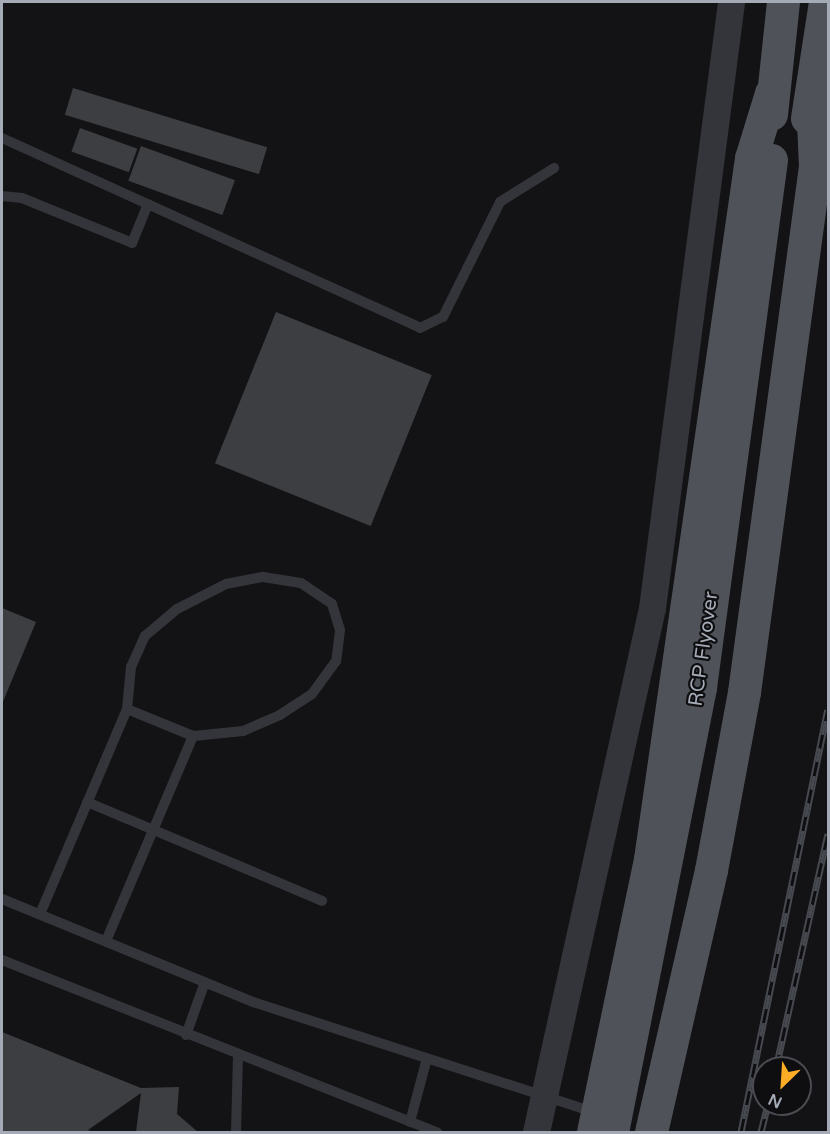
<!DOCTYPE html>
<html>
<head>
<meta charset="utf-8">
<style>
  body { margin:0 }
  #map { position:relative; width:830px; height:1134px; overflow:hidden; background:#131315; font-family:"Varela Round",sans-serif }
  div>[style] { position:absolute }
  .building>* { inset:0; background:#3d3e42; transform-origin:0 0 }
  .service>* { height:10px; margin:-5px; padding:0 5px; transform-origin:5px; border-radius:5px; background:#34353a }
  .tertiary>* { height:27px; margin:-13.5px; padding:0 13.5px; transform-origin:13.5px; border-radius:13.5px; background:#34353a }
  .primary>* { height:33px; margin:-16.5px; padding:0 16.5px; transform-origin:16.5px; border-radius:16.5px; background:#50525a }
  .rail>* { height:7px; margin-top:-3.5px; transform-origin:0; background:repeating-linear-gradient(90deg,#0e0e10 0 14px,#474950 0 28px); box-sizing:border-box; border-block:2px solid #474950 }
  .primary-bridge>* { height:33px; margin:-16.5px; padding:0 16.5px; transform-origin:16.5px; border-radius:16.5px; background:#50525a }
  span { translate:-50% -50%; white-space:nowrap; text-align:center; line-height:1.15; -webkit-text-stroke:4.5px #0e0e10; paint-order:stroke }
  .street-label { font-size:20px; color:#a4aab6 }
  .frame { position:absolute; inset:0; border:3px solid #a4aab6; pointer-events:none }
  .north { position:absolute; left:752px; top:1056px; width:60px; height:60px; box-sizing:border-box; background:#0e0e10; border:2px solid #4a4c52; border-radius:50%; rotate:205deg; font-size:16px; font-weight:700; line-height:24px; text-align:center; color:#a4aab6 }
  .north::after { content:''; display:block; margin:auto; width:21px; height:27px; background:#fcad25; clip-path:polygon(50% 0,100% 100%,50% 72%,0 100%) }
</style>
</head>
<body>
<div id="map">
  <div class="building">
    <div style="left:73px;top:88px;width:203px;height:28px;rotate:17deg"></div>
    <div style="left:80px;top:128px;width:61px;height:25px;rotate:20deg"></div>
    <div style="left:141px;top:146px;width:100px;height:37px;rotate:20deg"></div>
    <div style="left:276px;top:312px;width:168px;height:163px;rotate:22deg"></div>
    <div style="clip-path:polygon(2px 608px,36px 622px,2px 704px)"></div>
    <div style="clip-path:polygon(2px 1032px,141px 1088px,179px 1087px,177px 1114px,198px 1132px,136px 1132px,141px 1093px,88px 1130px,93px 1132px,2px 1132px)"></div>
  </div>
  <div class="service">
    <div style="left:2px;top:138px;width:459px;rotate:24.4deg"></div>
    <div style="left:420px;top:328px;width:25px;rotate:-26deg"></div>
    <div style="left:443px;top:317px;width:128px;rotate:-63.6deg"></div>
    <div style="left:500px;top:202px;width:64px;rotate:-32.2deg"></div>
    <div style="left:2px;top:196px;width:20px;rotate:6deg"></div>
    <div style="left:22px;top:198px;width:119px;rotate:22.2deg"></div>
    <div style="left:132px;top:243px;width:42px;rotate:-67.7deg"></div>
    <div style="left:87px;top:802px;width:255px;rotate:22.8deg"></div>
    <div style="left:2px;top:899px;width:271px;rotate:22.3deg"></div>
    <div style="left:253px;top:1002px;width:357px;rotate:17.9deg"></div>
    <div style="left:40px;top:914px;width:223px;rotate:-67deg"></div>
    <div style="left:127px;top:709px;width:42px;rotate:-84.6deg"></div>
    <div style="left:131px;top:667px;width:34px;rotate:-66deg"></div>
    <div style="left:145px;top:636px;width:42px;rotate:-40.2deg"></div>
    <div style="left:177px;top:609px;width:55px;rotate:-27deg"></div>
    <div style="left:226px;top:584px;width:38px;rotate:-11deg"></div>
    <div style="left:263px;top:577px;width:38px;rotate:9deg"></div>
    <div style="left:301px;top:583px;width:37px;rotate:34deg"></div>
    <div style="left:332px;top:604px;width:27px;rotate:73deg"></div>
    <div style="left:340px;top:630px;width:31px;rotate:97deg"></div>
    <div style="left:336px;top:661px;width:41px;rotate:126deg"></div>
    <div style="left:312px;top:694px;width:38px;rotate:147deg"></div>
    <div style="left:280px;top:715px;width:40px;rotate:156.6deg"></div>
    <div style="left:243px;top:731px;width:50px;rotate:174.3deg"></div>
    <div style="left:193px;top:736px;width:71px;rotate:-157.8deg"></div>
    <div style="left:106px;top:941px;width:223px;rotate:-67deg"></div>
    <div style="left:2px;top:960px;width:468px;rotate:21.6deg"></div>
    <div style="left:186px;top:1035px;width:56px;rotate:-70.3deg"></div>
    <div style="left:410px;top:1122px;width:66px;rotate:-75.1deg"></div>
    <div style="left:236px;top:1132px;width:75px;rotate:-88.5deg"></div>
  </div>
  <div class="tertiary">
    <div style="left:536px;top:1132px;width:537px;rotate:-77.52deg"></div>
    <div style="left:652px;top:608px;width:611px;rotate:-82.57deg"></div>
  </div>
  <div class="primary">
    <div style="left:771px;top:114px;width:113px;rotate:-83.9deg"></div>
    <div style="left:807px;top:118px;width:117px;rotate:-81.2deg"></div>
    <div style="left:593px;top:1132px;width:279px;rotate:-78.2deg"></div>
    <div style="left:650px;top:859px;width:708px;rotate:-81.8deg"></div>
    <div style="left:751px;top:158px;width:68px;rotate:-72.9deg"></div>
    <div style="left:651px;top:1132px;width:269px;rotate:-77.1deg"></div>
    <div style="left:711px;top:870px;width:181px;rotate:-79.5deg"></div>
    <div style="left:744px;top:692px;width:531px;rotate:-82.31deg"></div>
    <div style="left:815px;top:166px;width:67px;rotate:-92.6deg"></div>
  </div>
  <div class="rail">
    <div style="left:776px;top:1068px;width:240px;rotate:-77.5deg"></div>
    <div style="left:741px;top:1132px;width:431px;rotate:-78.4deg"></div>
    <div style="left:761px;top:1132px;width:29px;rotate:-76deg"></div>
  </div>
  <div class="primary-bridge">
    <div style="left:612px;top:1132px;width:454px;rotate:-78.8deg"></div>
    <div style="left:700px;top:687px;width:532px;rotate:-82.33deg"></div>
  </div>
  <div class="street-label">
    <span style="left:704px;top:649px;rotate:-82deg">RCP Flyover</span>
  </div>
  <div class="frame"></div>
  <div class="north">N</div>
</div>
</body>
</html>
